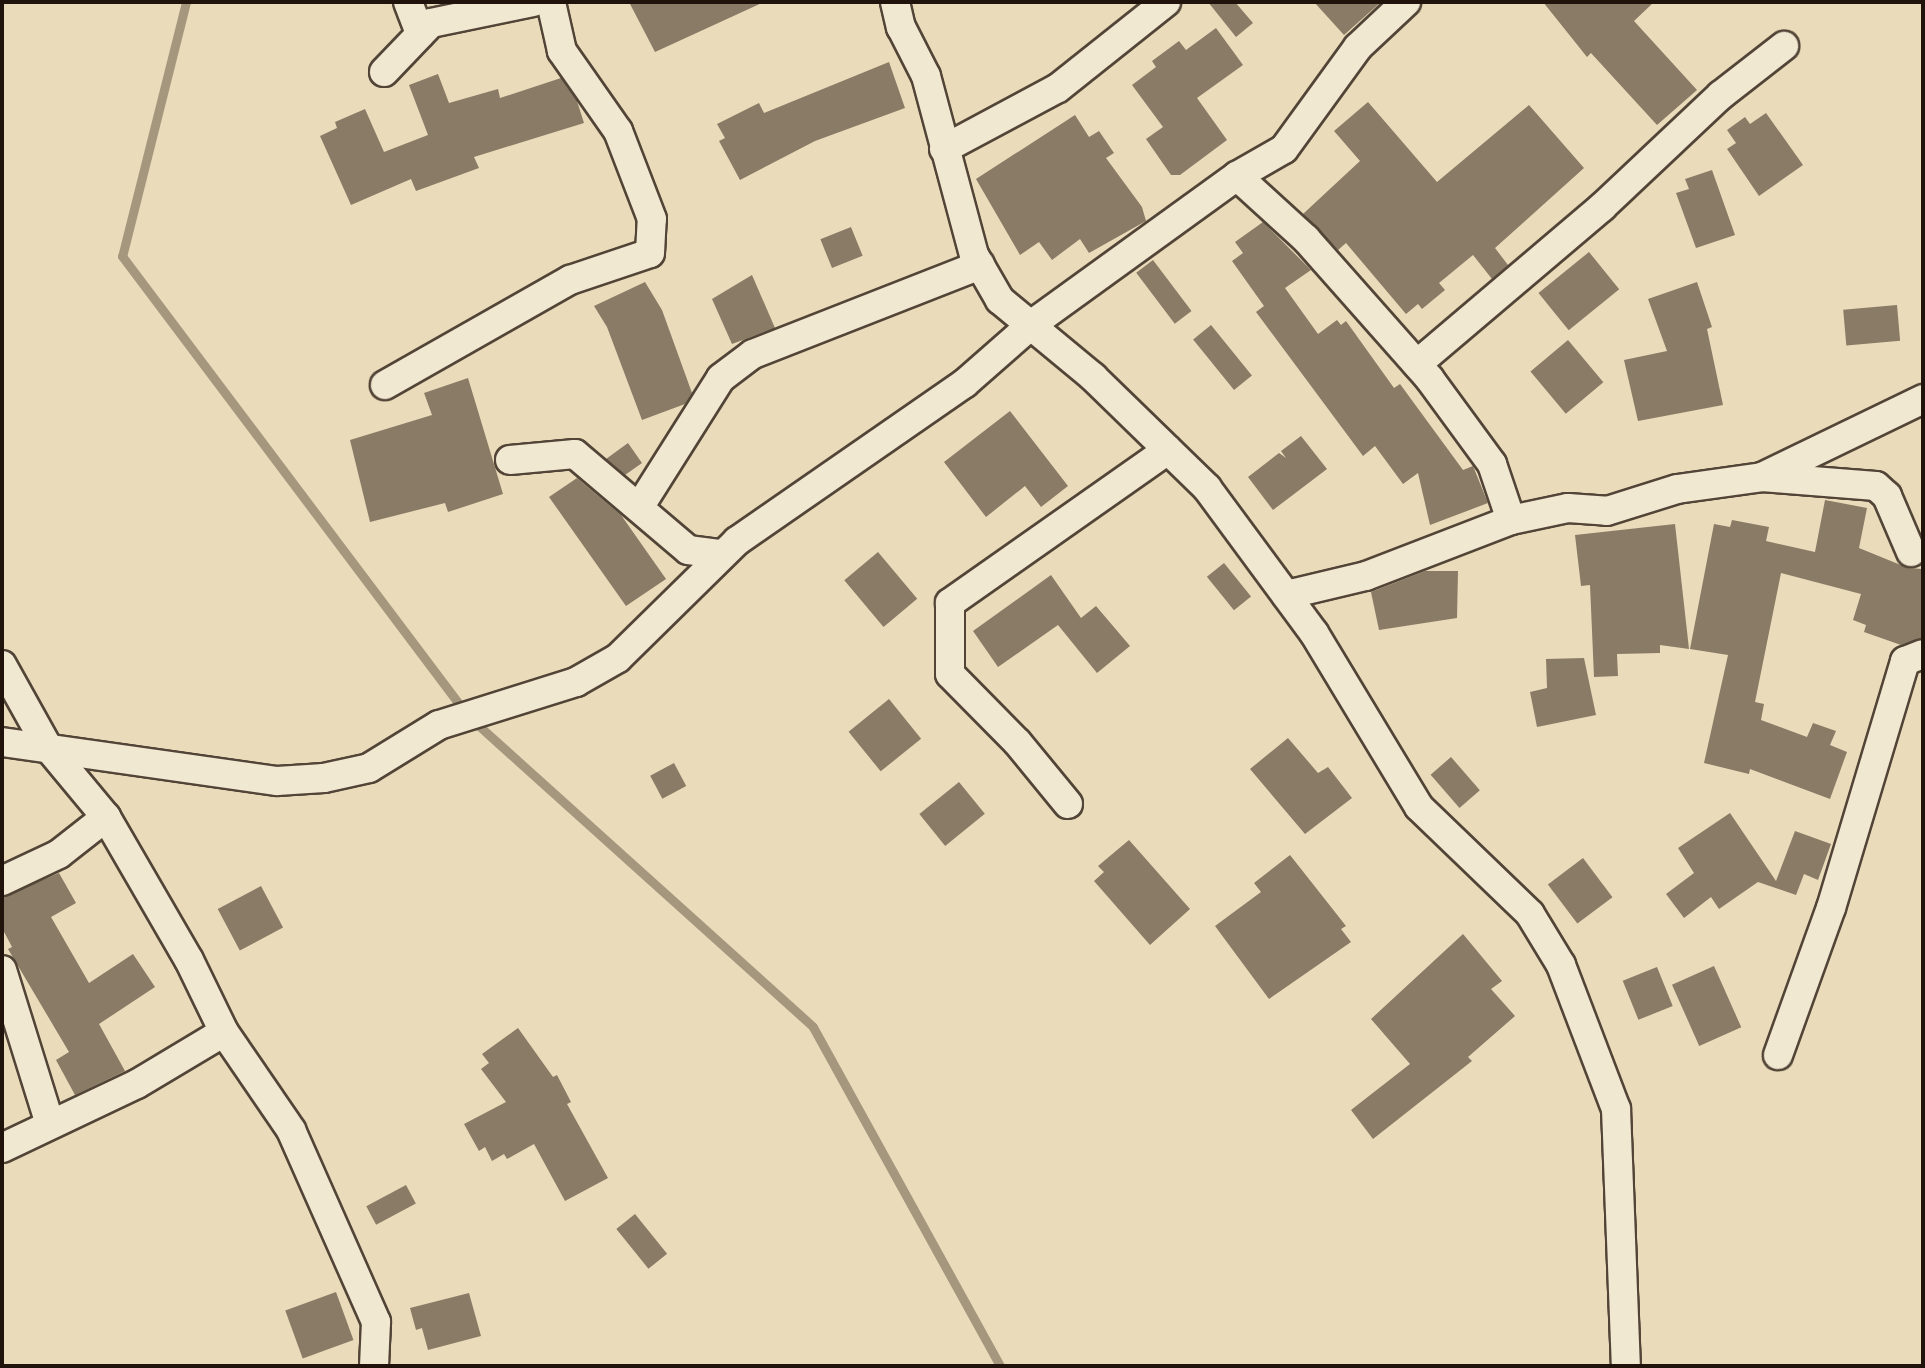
<!DOCTYPE html>
<html>
<head>
<meta charset="utf-8">
<style>
  body { margin:0 }
  #map { position:relative; width:1925px; height:1368px; overflow:hidden; background:#eadbba; font-family:"IM FELL French Canon",serif }
  div>[style] { position:absolute }
  .stream>* { height:9px; margin:-4.5px; padding:0 4.5px; transform-origin:4.5px; border-radius:4.5px; background:#a5977e }
  .building>* { inset:0; background:#897b66; transform-origin:0 0 }
  .roads { filter:drop-shadow(2px 0 #524537) drop-shadow(-2px 0 #524537) drop-shadow(0 2px #524537) drop-shadow(0 -2px #524537) }
  .street>* { height:28px; margin:-14px; padding:0 14px; transform-origin:14px; border-radius:14px; background:#f1e8d2 }
  span { translate:-50% -50%; white-space:nowrap; text-align:center; line-height:1.15; -webkit-text-stroke:6px #f1e8d2; paint-order:stroke }
  .frame { position:absolute; inset:0; border:4px solid #20130b; pointer-events:none }
</style>
</head>
<body>
<div id="map">
  <div class="stream">
    <div style="left:186px;top:2px;width:262px;rotate:104.1deg"></div>
    <div style="left:122px;top:256px;width:576px;rotate:53.05deg"></div>
    <div style="left:468px;top:716px;width:464px;rotate:42deg"></div>
    <div style="left:813px;top:1027px;width:387px;rotate:61.1deg"></div>
  </div>
  <div class="building">
    <div style="clip-path:polygon(629px 2px,764px 2px,655px 52px)"></div>
    <div style="clip-path:polygon(1208px 2px,1235px 2px,1253px 23px,1236px 37px)"></div>
    <div style="clip-path:polygon(1314px 2px,1381px 2px,1344px 35px)"></div>
    <div style="clip-path:polygon(1543px 2px,1654px 2px,1634px 21px,1697px 90px,1657px 125px,1591px 53px,1587px 57px)"></div>
    <div style="clip-path:polygon(1216px 28px,1243px 65px,1197px 98px,1227px 140px,1180px 175px,1171px 175px,1146px 139px,1163px 127px,1132px 85px,1156px 67px,1152px 61px,1179px 41px,1186px 50px)"></div>
    <div style="clip-path:polygon(889px 62px,905px 108px,815px 141px,740px 180px,719px 141px,725px 138px,717px 124px,759px 103px,764px 113px)"></div>
    <div style="clip-path:polygon(438px 74px,449px 103px,498px 89px,500px 98px,561px 78px,577px 101px,584px 123px,474px 157px,479px 168px,416px 191px,411px 179px,351px 205px,320px 136px,337px 128px,335px 122px,365px 109px,384px 152px,428px 135px,409px 85px)"></div>
    <div style="clip-path:polygon(1368px 102px,1437px 182px,1529px 105px,1584px 168px,1495px 248px,1508px 265px,1492px 279px,1473px 255px,1439px 283px,1445px 290px,1422px 309px,1418px 304px,1406px 314px,1346px 243px,1338px 250px,1303px 214px,1360px 161px,1334px 131px)"></div>
    <div style="clip-path:polygon(1766px 113px,1803px 165px,1759px 196px,1727px 149px,1736px 143px,1727px 130px,1745px 117px,1750px 124px)"></div>
    <div style="clip-path:polygon(1075px 115px,1089px 137px,1099px 131px,1114px 153px,1106px 158px,1142px 207px,1146px 221px,1089px 253px,1080px 239px,1052px 260px,1039px 242px,1020px 255px,976px 179px)"></div>
    <div style="clip-path:polygon(1712px 170px,1735px 235px,1696px 248px,1676px 193px,1689px 189px,1685px 179px)"></div>
    <div style="clip-path:polygon(1263px 222px,1311px 270px,1285px 288px,1318px 334px,1337px 320px,1341px 325px,1346px 321px,1394px 388px,1400px 384px,1463px 470px,1473px 466px,1488px 503px,1430px 525px,1418px 473px,1403px 484px,1375px 446px,1363px 456px,1256px 312px,1264px 306px,1232px 261px,1243px 253px,1235px 242px)"></div>
    <div style="left:851px;top:227px;width:31px;height:33px;rotate:68deg"></div>
    <div style="left:1589px;top:252px;width:48px;height:65px;rotate:51deg"></div>
    <div style="left:1153px;top:260px;width:64px;height:21px;rotate:53deg"></div>
    <div style="clip-path:polygon(752px 275px,775px 328px,732px 344px,712px 299px)"></div>
    <div style="clip-path:polygon(645px 282px,662px 310px,692px 393px,685px 404px,642px 420px,607px 327px,594px 306px)"></div>
    <div style="clip-path:polygon(1697px 282px,1712px 327px,1707px 329px,1723px 405px,1638px 421px,1624px 360px,1667px 351px,1648px 299px)"></div>
    <div style="left:1897px;top:305px;width:36px;height:54px;rotate:85deg"></div>
    <div style="left:1211px;top:325px;width:65px;height:23px;rotate:51deg"></div>
    <div style="left:1568px;top:340px;width:55px;height:49px;rotate:50deg"></div>
    <div style="clip-path:polygon(468px 378px,503px 494px,448px 512px,445px 503px,370px 522px,350px 440px,432px 415px,424px 393px)"></div>
    <div style="clip-path:polygon(1010px 411px,1068px 486px,1041px 507px,1025px 486px,986px 517px,944px 462px)"></div>
    <div style="clip-path:polygon(1301px 436px,1327px 469px,1273px 510px,1248px 477px,1279px 453px,1286px 458px,1281px 451px)"></div>
    <div style="clip-path:polygon(628px 443px,642px 463px,625px 475px,606px 459px)"></div>
    <div style="clip-path:polygon(577px 478px,621px 515px,666px 579px,626px 606px,549px 497px)"></div>
    <div style="clip-path:polygon(1825px 500px,1867px 508px,1859px 548px,1908px 568px,1923px 569px,1923px 638px,1901px 645px,1864px 632px,1866px 625px,1853px 620px,1861px 594px,1781px 573px,1755px 702px,1764px 704px,1761px 720px,1807px 737px,1813px 723px,1836px 731px,1830px 745px,1847px 752px,1830px 799px,1750px 769px,1749px 774px,1704px 763px,1728px 655px,1690px 649px,1714px 524px,1730px 527px,1732px 520px,1769px 527px,1766px 541px,1815px 552px)"></div>
    <div style="clip-path:polygon(1675px 524px,1689px 649px,1660px 645px,1660px 653px,1617px 654px,1618px 676px,1594px 677px,1590px 585px,1581px 586px,1575px 535px)"></div>
    <div style="left:878px;top:552px;width:61px;height:44px;rotate:50deg"></div>
    <div style="left:1224px;top:563px;width:43px;height:22px;rotate:51deg"></div>
    <div style="clip-path:polygon(1425px 571px,1458px 571px,1457px 618px,1379px 630px,1371px 592px)"></div>
    <div style="clip-path:polygon(1051px 575px,1081px 618px,1096px 606px,1130px 646px,1097px 673px,1058px 625px,998px 667px,973px 631px)"></div>
    <div style="clip-path:polygon(1584px 658px,1596px 715px,1537px 727px,1530px 692px,1547px 688px,1546px 659px)"></div>
    <div style="left:889px;top:699px;width:51px;height:52px;rotate:51deg"></div>
    <div style="clip-path:polygon(1288px 738px,1318px 773px,1328px 767px,1352px 798px,1305px 834px,1250px 769px)"></div>
    <div style="left:1451px;top:757px;width:44px;height:27px;rotate:49deg"></div>
    <div style="left:674px;top:763px;width:26px;height:27px;rotate:62deg"></div>
    <div style="left:959px;top:782px;width:41px;height:51px;rotate:51deg"></div>
    <div style="clip-path:polygon(1730px 813px,1776px 881px,1795px 831px,1831px 844px,1818px 880px,1804px 874px,1796px 895px,1758px 882px,1719px 909px,1711px 897px,1684px 918px,1666px 894px,1694px 873px,1678px 848px)"></div>
    <div style="clip-path:polygon(1129px 840px,1190px 909px,1150px 945px,1094px 881px,1104px 872px,1098px 866px)"></div>
    <div style="clip-path:polygon(1290px 855px,1346px 926px,1341px 929px,1351px 942px,1269px 999px,1215px 926px,1261px 892px,1254px 883px)"></div>
    <div style="left:1583px;top:858px;width:49px;height:44px;rotate:53deg"></div>
    <div style="clip-path:polygon(59px 873px,76px 903px,51px 917px,89px 983px,133px 954px,155px 987px,99px 1024px,125px 1071px,75px 1095px,56px 1060px,69px 1052px,8px 949px,12px 947px,2px 928px,2px 897px)"></div>
    <div style="left:261px;top:886px;width:47px;height:49px;rotate:62deg"></div>
    <div style="clip-path:polygon(1463px 934px,1502px 981px,1491px 989px,1515px 1016px,1468px 1057px,1472px 1061px,1373px 1139px,1351px 1110px,1410px 1064px,1371px 1019px)"></div>
    <div style="left:1714px;top:966px;width:67px;height:46px;rotate:66deg"></div>
    <div style="left:1657px;top:967px;width:42px;height:37px;rotate:68deg"></div>
    <div style="clip-path:polygon(518px 1028px,553px 1077px,557px 1075px,571px 1102px,567px 1104px,608px 1178px,565px 1201px,534px 1144px,507px 1159px,504px 1154px,492px 1161px,485px 1147px,479px 1151px,464px 1124px,506px 1102px,481px 1069px,489px 1063px,482px 1054px)"></div>
    <div style="left:406px;top:1185px;width:21px;height:45px;rotate:62deg"></div>
    <div style="left:635px;top:1214px;width:51px;height:24px;rotate:51deg"></div>
    <div style="left:336px;top:1292px;width:51px;height:54px;rotate:70deg"></div>
    <div style="clip-path:polygon(469px 1293px,481px 1336px,428px 1350px,422px 1328px,416px 1330px,410px 1308px)"></div>
  </div>
  <div class="roads">
    <div class="street">
      <div style="left:408px;top:2px;width:34px;rotate:69deg"></div>
      <div style="left:895px;top:2px;width:26px;rotate:77deg"></div>
      <div style="left:901px;top:27px;width:55px;rotate:63deg"></div>
      <div style="left:926px;top:76px;width:185px;rotate:75deg"></div>
      <div style="left:974px;top:255px;width:52px;rotate:60deg"></div>
      <div style="left:1000px;top:300px;width:121px;rotate:39.6deg"></div>
      <div style="left:1093px;top:377px;width:159px;rotate:44.2deg"></div>
      <div style="left:1207px;top:488px;width:180px;rotate:53.6deg"></div>
      <div style="left:1314px;top:633px;width:203px;rotate:58.9deg"></div>
      <div style="left:1419px;top:807px;width:154px;rotate:43.9deg"></div>
      <div style="left:1530px;top:914px;width:60px;rotate:58.7deg"></div>
      <div style="left:1561px;top:965px;width:154px;rotate:69.1deg"></div>
      <div style="left:1616px;top:1109px;width:257px;rotate:87.8deg"></div>
      <div style="left:384px;top:72px;width:68px;rotate:-46.2deg"></div>
      <div style="left:431px;top:23px;width:104px;rotate:-11.6deg"></div>
      <div style="left:944px;top:149px;width:129px;rotate:-28.2deg"></div>
      <div style="left:1058px;top:88px;width:138px;rotate:-38.5deg"></div>
      <div style="left:1237px;top:176px;width:93px;rotate:42.4deg"></div>
      <div style="left:1306px;top:239px;width:186px;rotate:48.5deg"></div>
      <div style="left:1429px;top:378px;width:107px;rotate:53.8deg"></div>
      <div style="left:1492px;top:464px;width:59px;rotate:71.3deg"></div>
      <div style="left:1417px;top:364px;width:243px;rotate:-40.3deg"></div>
      <div style="left:1602px;top:207px;width:163px;rotate:-43.3deg"></div>
      <div style="left:1721px;top:95px;width:80px;rotate:-37.9deg"></div>
      <div style="left:385px;top:385px;width:213px;rotate:-29.6deg"></div>
      <div style="left:570px;top:280px;width:84px;rotate:-18.6deg"></div>
      <div style="left:650px;top:253px;width:34px;rotate:-87deg"></div>
      <div style="left:652px;top:219px;width:94px;rotate:-111.1deg"></div>
      <div style="left:618px;top:131px;width:98px;rotate:-125deg"></div>
      <div style="left:562px;top:51px;width:50px;rotate:-102.7deg"></div>
      <div style="left:510px;top:460px;width:65px;rotate:-5.3deg"></div>
      <div style="left:575px;top:454px;width:148px;rotate:40.3deg"></div>
      <div style="left:688px;top:550px;width:33px;rotate:7deg"></div>
      <div style="left:1764px;top:476px;width:177px;rotate:-25.8deg"></div>
      <div style="left:640px;top:506px;width:151px;rotate:-57.7deg"></div>
      <div style="left:721px;top:378px;width:40px;rotate:-37deg"></div>
      <div style="left:753px;top:354px;width:244px;rotate:-21.4deg"></div>
      <div style="left:1286px;top:595px;width:82px;rotate:-13.4deg"></div>
      <div style="left:1366px;top:576px;width:155px;rotate:-21.1deg"></div>
      <div style="left:1511px;top:520px;width:58px;rotate:-11.9deg"></div>
      <div style="left:1568px;top:508px;width:39px;rotate:4deg"></div>
      <div style="left:1607px;top:511px;width:73px;rotate:-17.4deg"></div>
      <div style="left:1677px;top:489px;width:86px;rotate:-8deg"></div>
      <div style="left:1762px;top:477px;width:114px;rotate:4.5deg"></div>
      <div style="left:1876px;top:486px;width:15px;rotate:42deg"></div>
      <div style="left:1887px;top:496px;width:61px;rotate:66.8deg"></div>
      <div style="left:2px;top:665px;width:93px;rotate:60.9deg"></div>
      <div style="left:47px;top:746px;width:92px;rotate:50.3deg"></div>
      <div style="left:106px;top:817px;width:165px;rotate:59.9deg"></div>
      <div style="left:189px;top:960px;width:80px;rotate:64.1deg"></div>
      <div style="left:224px;top:1032px;width:119px;rotate:55.6deg"></div>
      <div style="left:291px;top:1130px;width:210px;rotate:66.1deg"></div>
      <div style="left:376px;top:1322px;width:44px;rotate:92.6deg"></div>
      <div style="left:2px;top:742px;width:278px;rotate:8.1deg"></div>
      <div style="left:277px;top:781px;width:47px;rotate:-3.7deg"></div>
      <div style="left:324px;top:778px;width:46px;rotate:-12.5deg"></div>
      <div style="left:369px;top:768px;width:82px;rotate:-31.6deg"></div>
      <div style="left:439px;top:725px;width:144px;rotate:-17.4deg"></div>
      <div style="left:576px;top:682px;width:48px;rotate:-29.7deg"></div>
      <div style="left:618px;top:658px;width:167px;rotate:-44.5deg"></div>
      <div style="left:737px;top:541px;width:277px;rotate:-34.7deg"></div>
      <div style="left:965px;top:383px;width:88px;rotate:-41.3deg"></div>
      <div style="left:1031px;top:325px;width:254px;rotate:-35.9deg"></div>
      <div style="left:1237px;top:176px;width:54px;rotate:-29.9deg"></div>
      <div style="left:1284px;top:149px;width:126px;rotate:-54deg"></div>
      <div style="left:1358px;top:47px;width:66px;rotate:-43.2deg"></div>
      <div style="left:1068px;top:804px;width:80px;rotate:-129.4deg"></div>
      <div style="left:1017px;top:742px;width:95px;rotate:-134.6deg"></div>
      <div style="left:950px;top:674px;width:71px;rotate:-90deg"></div>
      <div style="left:950px;top:603px;width:266px;rotate:-35.1deg"></div>
      <div style="left:2px;top:881px;width:63px;rotate:-25.3deg"></div>
      <div style="left:59px;top:854px;width:60px;rotate:-38.2deg"></div>
      <div style="left:2px;top:970px;width:161px;rotate:72.7deg"></div>
      <div style="left:1778px;top:1055px;width:156px;rotate:-70.2deg"></div>
      <div style="left:1831px;top:908px;width:258px;rotate:-73.3deg"></div>
      <div style="left:1905px;top:661px;width:19px;rotate:-21deg"></div>
      <div style="left:2px;top:1148px;width:149px;rotate:-25.4deg"></div>
      <div style="left:137px;top:1084px;width:101px;rotate:-30.9deg"></div>
    </div>
  </div>
  <div class="frame"></div>
</div>
</body>
</html>
